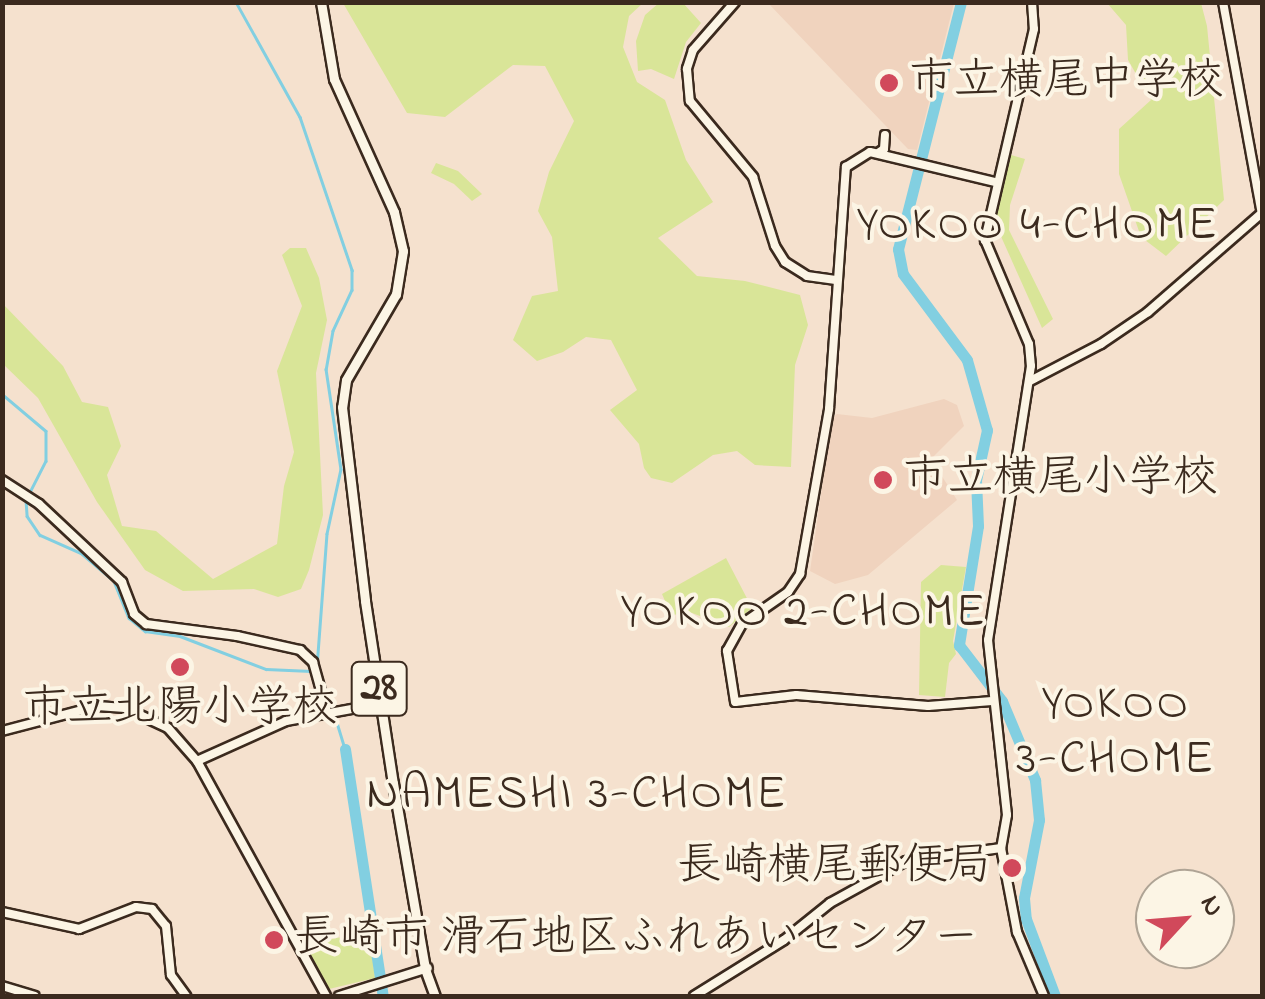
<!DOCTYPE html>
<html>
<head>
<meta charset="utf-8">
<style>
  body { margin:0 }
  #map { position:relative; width:1265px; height:999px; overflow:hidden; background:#f5e1ce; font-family:"Indie Flower","Klee One",sans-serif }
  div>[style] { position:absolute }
  .built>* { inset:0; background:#f0d3be }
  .green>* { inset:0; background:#d9e598 }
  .stream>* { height:2.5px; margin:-1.25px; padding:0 1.25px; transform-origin:1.25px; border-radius:1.25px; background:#82cfe1 }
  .river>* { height:11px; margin:-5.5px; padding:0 5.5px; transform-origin:5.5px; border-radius:5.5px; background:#82cfe1 }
  .roads { filter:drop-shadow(2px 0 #3b2a1e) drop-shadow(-2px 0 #3b2a1e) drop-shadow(0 2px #3b2a1e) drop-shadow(0 -2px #3b2a1e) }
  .minor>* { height:8px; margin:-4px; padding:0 4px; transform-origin:4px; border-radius:4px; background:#fcf5e5 }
  .major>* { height:9px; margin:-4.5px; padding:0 4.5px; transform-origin:4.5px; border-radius:4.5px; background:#fcf5e5 }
  .dots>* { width:28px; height:28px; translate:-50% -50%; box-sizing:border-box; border:5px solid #fcf5e5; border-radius:50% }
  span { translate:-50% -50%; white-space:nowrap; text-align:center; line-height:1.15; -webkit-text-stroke:8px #fcf5e5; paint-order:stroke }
  .shield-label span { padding:2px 8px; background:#fcf5e5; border:2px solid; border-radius:8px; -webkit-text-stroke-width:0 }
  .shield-label { font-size:42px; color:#3b2a1e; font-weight:700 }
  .poi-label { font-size:45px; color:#3b2a1e }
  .left { translate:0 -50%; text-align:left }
  .right { translate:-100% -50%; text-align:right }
  .neighbourhood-label { font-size:48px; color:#3b2a1e; letter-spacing:2.5px }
  .frame { position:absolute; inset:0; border:5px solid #3b2a1e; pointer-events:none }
  .north { position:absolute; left:1135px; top:869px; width:100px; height:100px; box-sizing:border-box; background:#fcf5e5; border:2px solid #afa495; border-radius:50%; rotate:64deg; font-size:28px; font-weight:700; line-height:40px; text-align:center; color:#3b2a1e }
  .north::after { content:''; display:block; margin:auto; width:35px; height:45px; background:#d1495b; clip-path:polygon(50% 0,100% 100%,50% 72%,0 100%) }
</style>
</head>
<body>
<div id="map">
  <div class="built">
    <div style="clip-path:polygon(768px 3px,954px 3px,917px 150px,908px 149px)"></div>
    <div style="clip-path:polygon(944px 399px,957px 405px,964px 426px,931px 459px,957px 500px,868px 575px,835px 584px,810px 571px,832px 418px,837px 414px,872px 418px)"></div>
  </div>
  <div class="green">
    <div style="clip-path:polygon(660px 2px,683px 3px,701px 23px,686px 42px,674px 79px,651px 69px,638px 71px,636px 41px,645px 15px)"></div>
    <div style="clip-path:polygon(343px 3px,643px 3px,629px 16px,623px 47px,637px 82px,665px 100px,686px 160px,713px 202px,658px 238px,697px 276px,745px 281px,800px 295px,808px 325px,795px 365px,791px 467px,755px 465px,737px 451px,713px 455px,672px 483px,651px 478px,644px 468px,639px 444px,610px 410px,637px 390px,611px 340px,586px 337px,563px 352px,537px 361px,513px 340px,532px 296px,558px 291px,552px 237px,538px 211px,549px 172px,574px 121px,545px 66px,513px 65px,445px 117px,407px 113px)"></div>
    <div style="clip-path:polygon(1107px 3px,1201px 3px,1207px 26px,1224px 200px,1166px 256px,1141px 237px,1119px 174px,1119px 129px,1151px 100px,1128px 60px,1126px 25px)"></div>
    <div style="clip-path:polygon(1011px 155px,1025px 159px,1010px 205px,1009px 230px,1053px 319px,1042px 328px,999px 232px,993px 228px)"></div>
    <div style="clip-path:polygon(436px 163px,458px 171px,482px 194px,472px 201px,454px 184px,431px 173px)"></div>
    <div style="clip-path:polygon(290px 248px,306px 248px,319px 278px,327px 320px,316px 373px,323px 515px,309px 570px,301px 589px,278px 597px,254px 589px,183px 591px,145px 570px,97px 502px,38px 398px,3px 364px,3px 304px,63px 366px,82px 402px,108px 407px,121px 446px,107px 475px,122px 526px,156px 531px,213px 579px,277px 544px,284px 486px,294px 452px,277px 371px,302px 306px,282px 255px)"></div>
    <div style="clip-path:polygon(726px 558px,752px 608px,729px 627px,692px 613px,671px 615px,662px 594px)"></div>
    <div style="clip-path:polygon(941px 565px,966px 567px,953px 641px,956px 654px,949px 663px,945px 697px,919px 695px,921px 582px)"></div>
    <div style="clip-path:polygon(369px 932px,375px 978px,329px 989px,304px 944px)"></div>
  </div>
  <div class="stream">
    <div style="left:236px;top:2px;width:132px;rotate:60.9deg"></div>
    <div style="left:300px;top:117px;width:162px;rotate:71.2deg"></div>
    <div style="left:352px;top:270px;width:20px;rotate:90deg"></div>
    <div style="left:352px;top:290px;width:45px;rotate:114.9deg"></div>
    <div style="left:333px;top:331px;width:39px;rotate:100deg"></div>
    <div style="left:326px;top:369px;width:101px;rotate:81.5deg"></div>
    <div style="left:341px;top:469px;width:66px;rotate:102.2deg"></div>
    <div style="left:327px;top:534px;width:132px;rotate:94.3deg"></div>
    <div style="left:2px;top:394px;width:57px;rotate:40.1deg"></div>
    <div style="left:46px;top:431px;width:30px;rotate:90deg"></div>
    <div style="left:46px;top:461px;width:36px;rotate:117deg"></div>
    <div style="left:26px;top:500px;width:16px;rotate:86deg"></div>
    <div style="left:27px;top:516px;width:23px;rotate:56deg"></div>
    <div style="left:40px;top:535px;width:45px;rotate:23.7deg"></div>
    <div style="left:81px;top:553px;width:43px;rotate:40.3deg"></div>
    <div style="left:114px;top:581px;width:40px;rotate:68deg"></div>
    <div style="left:129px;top:618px;width:21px;rotate:39deg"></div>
    <div style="left:145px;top:631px;width:35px;rotate:8deg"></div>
    <div style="left:180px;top:636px;width:92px;rotate:21deg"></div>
    <div style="left:266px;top:669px;width:45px;rotate:2.5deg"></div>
    <div style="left:335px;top:716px;width:34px;rotate:73deg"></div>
  </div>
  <div class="river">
    <div style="left:961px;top:2px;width:255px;rotate:104.3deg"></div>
    <div style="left:898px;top:249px;width:25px;rotate:79deg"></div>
    <div style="left:903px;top:274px;width:107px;rotate:53.3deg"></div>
    <div style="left:967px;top:360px;width:73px;rotate:74.1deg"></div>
    <div style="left:987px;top:430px;width:51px;rotate:102.4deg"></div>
    <div style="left:976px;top:480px;width:46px;rotate:87.5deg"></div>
    <div style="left:978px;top:526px;width:121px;rotate:99.1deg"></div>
    <div style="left:959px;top:645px;width:71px;rotate:52.5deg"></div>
    <div style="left:1002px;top:701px;width:86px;rotate:67.3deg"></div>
    <div style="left:1035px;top:780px;width:40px;rotate:84.3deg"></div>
    <div style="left:1039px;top:820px;width:79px;rotate:100.9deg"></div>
    <div style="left:1024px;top:898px;width:21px;rotate:85deg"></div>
    <div style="left:1026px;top:919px;width:82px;rotate:69.4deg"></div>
    <div style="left:345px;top:749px;width:250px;rotate:81.3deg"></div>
  </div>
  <div class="roads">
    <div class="minor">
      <div style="left:735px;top:2px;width:64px;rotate:131.2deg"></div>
      <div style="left:693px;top:50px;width:20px;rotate:108deg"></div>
      <div style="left:687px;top:69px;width:32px;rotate:85deg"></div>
      <div style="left:690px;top:101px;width:99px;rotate:50.3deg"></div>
      <div style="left:753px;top:177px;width:72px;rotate:72.3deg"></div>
      <div style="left:775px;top:246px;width:19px;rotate:58deg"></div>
      <div style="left:785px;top:262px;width:26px;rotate:32deg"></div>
      <div style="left:807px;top:276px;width:29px;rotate:8deg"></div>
      <div style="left:1032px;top:2px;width:27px;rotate:86deg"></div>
      <div style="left:1034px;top:29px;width:217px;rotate:103.1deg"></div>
      <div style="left:985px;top:240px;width:113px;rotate:67.1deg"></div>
      <div style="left:1029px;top:344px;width:22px;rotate:85deg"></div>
      <div style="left:1031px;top:366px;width:277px;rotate:98.9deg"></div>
      <div style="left:988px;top:640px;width:176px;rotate:83.8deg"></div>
      <div style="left:1007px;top:815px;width:34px;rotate:100deg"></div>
      <div style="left:1001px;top:848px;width:86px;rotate:79.2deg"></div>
      <div style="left:1017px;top:932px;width:69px;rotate:67.1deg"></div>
      <div style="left:1223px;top:2px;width:216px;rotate:79.6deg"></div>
      <div style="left:878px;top:153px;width:7px;rotate:-34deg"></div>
      <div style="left:884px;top:149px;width:14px;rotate:-86deg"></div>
      <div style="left:1030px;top:381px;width:80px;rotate:-27.5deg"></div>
      <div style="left:1101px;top:344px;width:57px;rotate:-34.2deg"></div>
      <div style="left:1148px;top:312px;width:151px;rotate:-41deg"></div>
      <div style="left:2px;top:480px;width:44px;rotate:33deg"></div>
      <div style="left:39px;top:504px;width:114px;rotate:43.2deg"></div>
      <div style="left:122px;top:582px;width:34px;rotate:69deg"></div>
      <div style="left:134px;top:614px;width:16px;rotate:40deg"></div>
      <div style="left:146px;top:624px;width:92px;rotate:7.5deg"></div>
      <div style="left:237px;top:636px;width:65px;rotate:12.5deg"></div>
      <div style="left:300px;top:650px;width:18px;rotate:43deg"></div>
      <div style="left:313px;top:662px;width:52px;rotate:74.4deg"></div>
      <div style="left:992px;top:701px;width:64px;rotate:175.5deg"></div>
      <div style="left:928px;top:706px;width:132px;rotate:-175.2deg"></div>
      <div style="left:796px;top:695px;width:61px;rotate:173.5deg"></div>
      <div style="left:735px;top:702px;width:52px;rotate:-98.9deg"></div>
      <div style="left:727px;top:651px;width:31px;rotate:-61deg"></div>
      <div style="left:742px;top:624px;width:56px;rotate:-34.8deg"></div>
      <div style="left:788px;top:592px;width:22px;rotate:-56deg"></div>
      <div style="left:800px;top:574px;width:168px;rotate:-80deg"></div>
      <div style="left:829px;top:409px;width:243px;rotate:-86deg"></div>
      <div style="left:846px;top:167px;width:28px;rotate:-32deg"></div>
      <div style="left:870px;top:152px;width:129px;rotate:13.5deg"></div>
      <div style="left:2px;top:731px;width:98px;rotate:-14.7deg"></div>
      <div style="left:97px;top:706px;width:28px;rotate:4deg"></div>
      <div style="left:125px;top:708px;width:47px;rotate:24.9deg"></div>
      <div style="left:168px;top:728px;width:44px;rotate:48.7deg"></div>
      <div style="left:197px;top:761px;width:268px;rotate:61.2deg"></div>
      <div style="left:197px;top:761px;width:98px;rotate:-24.2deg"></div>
      <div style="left:286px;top:721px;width:100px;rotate:-10.4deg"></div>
      <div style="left:2px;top:912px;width:79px;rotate:12.4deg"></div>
      <div style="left:79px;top:929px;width:61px;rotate:-21.1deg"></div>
      <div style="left:136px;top:907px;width:16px;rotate:7deg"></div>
      <div style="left:152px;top:909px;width:22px;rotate:51deg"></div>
      <div style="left:166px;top:926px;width:49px;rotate:84.2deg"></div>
      <div style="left:171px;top:975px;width:26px;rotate:54deg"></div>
      <div style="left:2px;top:986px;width:34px;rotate:17deg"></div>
      <div style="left:339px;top:996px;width:93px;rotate:-17.5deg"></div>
      <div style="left:694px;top:996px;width:106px;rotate:-31.9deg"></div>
      <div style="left:784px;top:940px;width:59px;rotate:-38.8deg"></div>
      <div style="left:830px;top:903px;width:87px;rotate:-28.9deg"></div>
      <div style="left:906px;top:861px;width:96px;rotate:-7.8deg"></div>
    </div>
    <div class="major">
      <div style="left:321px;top:2px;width:78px;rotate:80.4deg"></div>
      <div style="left:334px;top:79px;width:146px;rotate:65.7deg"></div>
      <div style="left:394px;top:212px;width:40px;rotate:77deg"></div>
      <div style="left:403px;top:251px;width:44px;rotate:99.2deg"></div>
      <div style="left:396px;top:294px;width:99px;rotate:120.2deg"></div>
      <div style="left:346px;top:380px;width:27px;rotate:98deg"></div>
      <div style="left:342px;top:407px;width:195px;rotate:83.2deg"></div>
      <div style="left:365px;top:601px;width:184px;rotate:81.3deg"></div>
      <div style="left:393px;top:783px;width:189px;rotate:80.2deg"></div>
      <div style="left:425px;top:969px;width:29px;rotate:70deg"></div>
    </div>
  </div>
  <div class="dots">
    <div style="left:889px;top:83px;background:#d1495b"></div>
    <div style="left:883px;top:480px;background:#d1495b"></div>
    <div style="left:180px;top:667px;background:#d1495b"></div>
    <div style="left:1012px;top:868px;background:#d1495b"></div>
    <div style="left:274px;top:940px;background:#d1495b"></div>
  </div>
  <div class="shield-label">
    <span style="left:379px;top:689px">28</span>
  </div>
  <div class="poi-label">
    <span class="left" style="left:909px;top:83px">市立横尾中学校</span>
    <span class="left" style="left:903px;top:480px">市立横尾小学校</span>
    <span style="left:180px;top:710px">市立北陽小学校</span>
    <span class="right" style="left:992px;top:868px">長崎横尾郵便局</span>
    <span class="left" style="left:294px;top:940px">長崎市 滑石地区ふれあいセンター</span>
  </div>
  <div class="neighbourhood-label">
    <span style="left:1038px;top:227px">YOKOO 4-CHOME</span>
    <span style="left:804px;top:614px">YOKOO 2-CHOME</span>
    <span style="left:1116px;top:733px">YOKOO<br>3-CHOME</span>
    <span style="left:577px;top:796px">NAMESHI 3-CHOME</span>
  </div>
  <div class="frame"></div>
  <div class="north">N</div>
</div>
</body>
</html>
